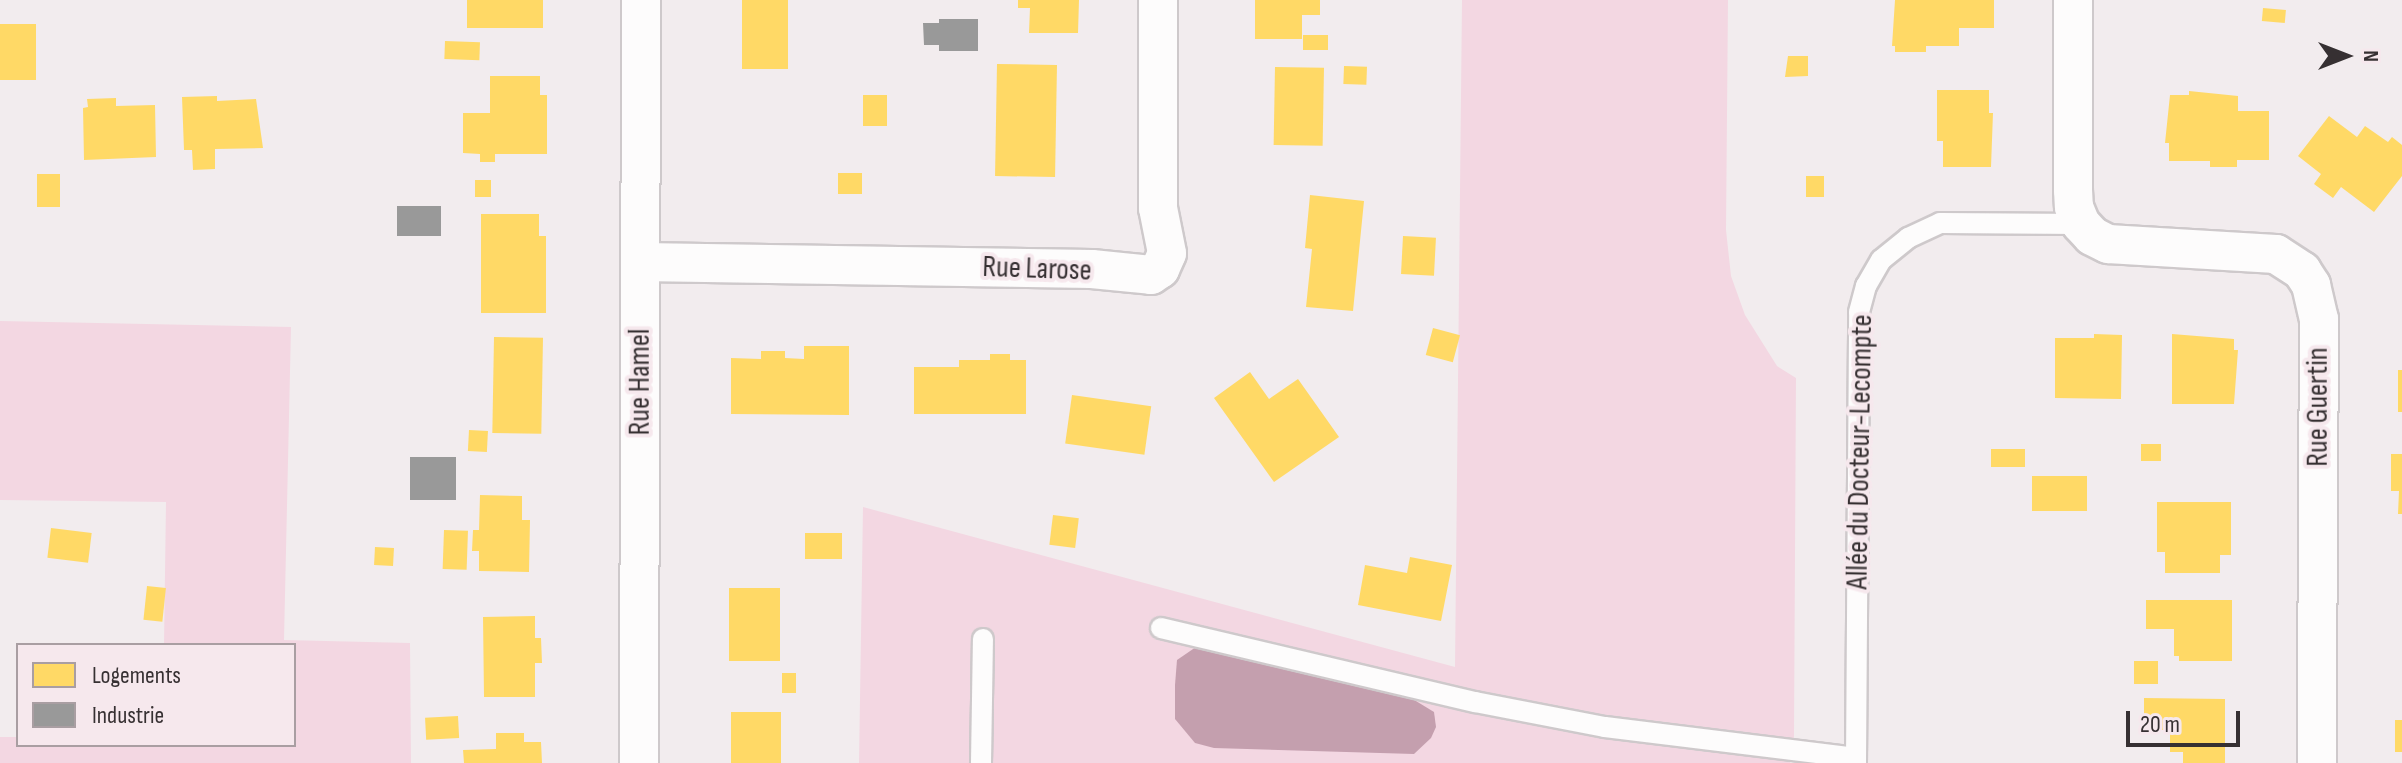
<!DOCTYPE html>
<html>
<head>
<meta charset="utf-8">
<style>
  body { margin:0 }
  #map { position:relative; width:2402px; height:763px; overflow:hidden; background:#f2ecee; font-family:"Sofia Sans Condensed",sans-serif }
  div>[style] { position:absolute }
  .green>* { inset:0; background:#f3d7e2 }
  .water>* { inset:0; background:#c49fae }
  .homes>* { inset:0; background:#ffd966; transform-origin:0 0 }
  .industry>* { inset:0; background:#999; transform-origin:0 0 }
  .roads { filter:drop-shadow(2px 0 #cec9cb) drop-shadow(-2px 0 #cec9cb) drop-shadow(0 2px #cec9cb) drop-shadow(0 -2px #cec9cb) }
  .service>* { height:20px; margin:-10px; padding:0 10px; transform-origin:10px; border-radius:10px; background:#fdfcfc }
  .minor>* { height:38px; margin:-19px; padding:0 19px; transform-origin:19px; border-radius:19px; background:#fdfcfc }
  span { translate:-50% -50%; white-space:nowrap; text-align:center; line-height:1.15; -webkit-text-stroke:8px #f6e8ed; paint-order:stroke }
  .street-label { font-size:30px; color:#363032 }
  .legend { position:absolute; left:16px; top:643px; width:280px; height:104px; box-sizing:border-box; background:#f6e8ed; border:2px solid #a99ea2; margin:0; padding:10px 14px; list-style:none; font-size:24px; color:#363032 }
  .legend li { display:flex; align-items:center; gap:16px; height:40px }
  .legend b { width:40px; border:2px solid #a99ea2 }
  .north { position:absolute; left:2306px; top:16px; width:80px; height:80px; -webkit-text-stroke:6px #f6e8ed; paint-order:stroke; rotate:90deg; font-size:22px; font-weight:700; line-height:32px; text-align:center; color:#363032 }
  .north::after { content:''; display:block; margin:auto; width:28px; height:36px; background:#363032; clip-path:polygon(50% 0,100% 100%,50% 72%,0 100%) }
  .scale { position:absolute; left:2126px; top:711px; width:114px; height:36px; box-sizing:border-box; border:4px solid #363032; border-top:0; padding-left:10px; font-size:24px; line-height:28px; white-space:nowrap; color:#363032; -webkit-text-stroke:6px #f6e8ed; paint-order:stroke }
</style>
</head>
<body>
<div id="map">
  <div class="green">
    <div style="clip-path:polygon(1462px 0,1728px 0,1726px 230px,1731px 276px,1745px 315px,1777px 366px,1796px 378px,1794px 736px,1790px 763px,859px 763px,863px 507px,1455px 667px)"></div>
    <div style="clip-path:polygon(0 321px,291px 327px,284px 640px,410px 643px,411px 763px,0 763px,0 737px,18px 737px,18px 745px,294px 745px,294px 645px,164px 645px,166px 502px,0 500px)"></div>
  </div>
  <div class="water">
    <div style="clip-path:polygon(1196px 647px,1411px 698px,1434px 712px,1436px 727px,1431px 738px,1414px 754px,1214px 748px,1195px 743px,1175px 719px,1175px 685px,1177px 660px)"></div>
  </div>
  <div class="homes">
    <div style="left:467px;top:0;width:76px;height:28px"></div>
    <div style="left:742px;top:0;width:46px;height:69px"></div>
    <div style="clip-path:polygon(1018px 0,1079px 0,1078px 33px,1029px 33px,1030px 8px,1018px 8px)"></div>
    <div style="clip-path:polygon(1255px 0,1320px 0,1320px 15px,1302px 15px,1302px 39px,1255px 39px)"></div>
    <div style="clip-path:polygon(1895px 0,1994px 0,1994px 28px,1959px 28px,1959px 46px,1926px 46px,1926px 52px,1895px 52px,1895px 46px,1892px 46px)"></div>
    <div style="left:2263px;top:8px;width:23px;height:13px;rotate:5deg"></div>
    <div style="left:0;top:24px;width:36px;height:56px"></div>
    <div style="left:1303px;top:35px;width:25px;height:15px"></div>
    <div style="left:445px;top:41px;width:35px;height:18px;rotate:2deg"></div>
    <div style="clip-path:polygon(1788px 56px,1808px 56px,1808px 76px,1785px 77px)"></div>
    <div style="left:997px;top:64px;width:60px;height:112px;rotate:1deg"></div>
    <div style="left:1344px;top:66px;width:23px;height:18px;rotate:2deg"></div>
    <div style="left:1275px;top:67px;width:49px;height:78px;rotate:1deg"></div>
    <div style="clip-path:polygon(490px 76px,540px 76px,540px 95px,547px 95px,547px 154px,495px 154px,495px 162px,480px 162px,480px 154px,463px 153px,463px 113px,490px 113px)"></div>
    <div style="clip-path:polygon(1937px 90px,1989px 90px,1989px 113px,1993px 113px,1991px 167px,1943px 167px,1943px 141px,1937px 141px)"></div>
    <div style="clip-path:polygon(2189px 91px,2238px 96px,2238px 111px,2269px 111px,2269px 160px,2237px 160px,2237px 167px,2210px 167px,2210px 161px,2169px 161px,2169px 143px,2165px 143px,2170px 95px,2189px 95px)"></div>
    <div style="left:887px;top:95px;width:31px;height:24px;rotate:90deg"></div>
    <div style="clip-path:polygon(217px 96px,217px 101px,256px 99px,263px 148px,215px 149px,215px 169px,193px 170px,192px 150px,184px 150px,182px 97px)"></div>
    <div style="clip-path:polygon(116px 98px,116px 106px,155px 105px,156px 157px,84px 160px,83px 108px,88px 107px,87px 99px)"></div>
    <div style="clip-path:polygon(2329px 116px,2357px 137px,2365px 126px,2388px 142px,2392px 137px,2402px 145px,2402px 176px,2374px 212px,2341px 187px,2333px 198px,2314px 184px,2321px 174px,2298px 156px)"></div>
    <div style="left:838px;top:173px;width:24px;height:21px"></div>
    <div style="left:37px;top:174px;width:23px;height:33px"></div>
    <div style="left:1806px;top:176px;width:18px;height:21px"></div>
    <div style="left:475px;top:180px;width:16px;height:17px"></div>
    <div style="clip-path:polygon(1310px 195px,1364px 201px,1353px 311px,1306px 307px,1312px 249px,1305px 248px)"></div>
    <div style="clip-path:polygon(481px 214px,539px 214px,539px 236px,546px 236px,546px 313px,481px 313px)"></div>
    <div style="left:1403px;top:236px;width:33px;height:38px;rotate:3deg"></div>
    <div style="left:1433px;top:328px;width:28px;height:28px;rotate:15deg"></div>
    <div style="clip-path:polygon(2094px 334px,2122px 335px,2121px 399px,2055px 398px,2055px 338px,2094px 338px)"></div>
    <div style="clip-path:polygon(2172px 334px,2234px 339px,2234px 350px,2238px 350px,2234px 404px,2172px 404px)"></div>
    <div style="left:494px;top:337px;width:49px;height:96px;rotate:1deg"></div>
    <div style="clip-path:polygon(804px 346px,849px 346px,849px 415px,731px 414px,731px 358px,761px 359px,761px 351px,785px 351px,785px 358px,804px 359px)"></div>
    <div style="clip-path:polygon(990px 354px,1010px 354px,1010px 360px,1026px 360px,1026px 414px,914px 414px,914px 367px,959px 367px,959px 360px,990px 360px)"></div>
    <div style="left:2398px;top:370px;width:4px;height:42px"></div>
    <div style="clip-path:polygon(1250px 372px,1269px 399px,1298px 379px,1339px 437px,1274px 482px,1214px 398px)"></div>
    <div style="left:1072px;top:395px;width:80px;height:49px;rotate:8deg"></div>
    <div style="left:469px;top:430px;width:19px;height:21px;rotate:3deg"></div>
    <div style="left:2141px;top:444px;width:20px;height:17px"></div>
    <div style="left:2025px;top:449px;width:18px;height:34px;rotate:90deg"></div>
    <div style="clip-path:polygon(2391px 454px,2402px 454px,2402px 514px,2398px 514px,2399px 491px,2391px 491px)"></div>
    <div style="left:2032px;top:476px;width:55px;height:35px"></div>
    <div style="clip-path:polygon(480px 495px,522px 496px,522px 520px,530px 520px,529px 572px,479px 571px,479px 551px,472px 551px,473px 530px,479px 530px)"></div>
    <div style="clip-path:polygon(2157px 502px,2231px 502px,2231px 555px,2220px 555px,2220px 573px,2165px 573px,2165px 552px,2157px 552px)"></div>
    <div style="left:1053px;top:515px;width:26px;height:30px;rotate:7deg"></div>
    <div style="left:51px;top:528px;width:41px;height:30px;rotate:7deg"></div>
    <div style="left:444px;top:530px;width:24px;height:39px;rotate:2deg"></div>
    <div style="left:805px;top:533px;width:37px;height:26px"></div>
    <div style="left:375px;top:547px;width:19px;height:18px;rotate:3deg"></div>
    <div style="clip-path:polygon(1410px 557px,1452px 565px,1441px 621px,1358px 605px,1365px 565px,1407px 573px)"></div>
    <div style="left:147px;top:586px;width:19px;height:34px;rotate:6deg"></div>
    <div style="left:729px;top:588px;width:51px;height:73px"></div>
    <div style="clip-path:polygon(2146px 600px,2232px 600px,2232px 661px,2179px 661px,2179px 656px,2174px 656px,2174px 629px,2146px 629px)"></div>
    <div style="clip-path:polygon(535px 616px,535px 638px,541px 638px,542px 663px,535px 663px,535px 697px,484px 697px,483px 617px)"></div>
    <div style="left:2158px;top:661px;width:23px;height:24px;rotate:90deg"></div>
    <div style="left:782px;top:673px;width:14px;height:20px"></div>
    <div style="clip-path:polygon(2144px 698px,2225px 699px,2225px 763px,2183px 763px,2183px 752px,2170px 752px,2170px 730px,2144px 730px)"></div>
    <div style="left:731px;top:712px;width:50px;height:51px"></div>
    <div style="left:458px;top:716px;width:22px;height:33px;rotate:87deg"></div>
    <div style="left:2395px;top:720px;width:7px;height:32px"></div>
    <div style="clip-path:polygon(496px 733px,524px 733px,524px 742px,541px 742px,542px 763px,464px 763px,463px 750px,496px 749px)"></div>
  </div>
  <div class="industry">
    <div style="clip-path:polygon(939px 19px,978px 19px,978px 51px,939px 51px,939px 45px,924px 45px,923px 23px,939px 23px)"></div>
    <div style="left:397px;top:206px;width:44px;height:30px"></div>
    <div style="left:410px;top:457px;width:46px;height:43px"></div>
  </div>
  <div class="roads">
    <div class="service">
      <div style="left:1161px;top:628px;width:323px;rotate:13.3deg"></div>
      <div style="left:1475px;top:702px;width:132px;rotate:10.9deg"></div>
      <div style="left:1605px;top:727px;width:253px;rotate:7deg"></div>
      <div style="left:981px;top:763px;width:124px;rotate:-89.1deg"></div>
      <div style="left:1856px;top:763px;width:451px;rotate:-89.6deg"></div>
      <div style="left:1859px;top:312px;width:27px;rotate:-75deg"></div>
      <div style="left:1866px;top:286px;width:30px;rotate:-60deg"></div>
      <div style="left:1881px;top:260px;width:35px;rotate:-39deg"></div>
      <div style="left:1908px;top:238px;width:35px;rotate:-25deg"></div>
      <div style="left:1940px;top:223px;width:141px;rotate:0.4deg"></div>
    </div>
    <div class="minor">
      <div style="left:2073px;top:0;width:190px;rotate:90deg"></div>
      <div style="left:2073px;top:190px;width:17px;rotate:87deg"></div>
      <div style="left:2074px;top:207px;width:18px;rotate:68deg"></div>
      <div style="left:2081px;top:224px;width:16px;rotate:47deg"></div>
      <div style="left:2092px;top:236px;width:18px;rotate:27deg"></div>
      <div style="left:2108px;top:244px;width:168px;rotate:3.4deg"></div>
      <div style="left:2276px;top:254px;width:31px;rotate:33deg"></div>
      <div style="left:2302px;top:271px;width:17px;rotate:57deg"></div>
      <div style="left:2311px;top:285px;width:35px;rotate:77deg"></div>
      <div style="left:2319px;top:319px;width:444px;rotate:90.3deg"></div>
      <div style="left:641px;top:262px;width:451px;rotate:0.9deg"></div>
      <div style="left:1092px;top:269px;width:59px;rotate:5.8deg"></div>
      <div style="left:1151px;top:275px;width:11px;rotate:-34deg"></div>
      <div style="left:1160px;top:269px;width:17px;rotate:-66deg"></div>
      <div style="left:1167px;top:253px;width:46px;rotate:-101.3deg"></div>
      <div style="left:1158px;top:208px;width:208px;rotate:-90deg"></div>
      <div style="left:639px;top:763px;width:763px;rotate:-89.85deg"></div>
    </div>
  </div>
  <div class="street-label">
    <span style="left:1037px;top:269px;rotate:2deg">Rue Larose</span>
    <span style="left:640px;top:382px;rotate:-90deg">Rue Hamel</span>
    <span style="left:2318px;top:407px;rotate:-90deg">Rue Guertin</span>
    <span style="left:1860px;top:452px;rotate:-89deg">Allée du Docteur-Lecompte</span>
  </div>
  <ul class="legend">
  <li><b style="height:22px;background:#ffd966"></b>Logements</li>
  <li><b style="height:22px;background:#999"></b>Industrie</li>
  </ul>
  <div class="north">N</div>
  <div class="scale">20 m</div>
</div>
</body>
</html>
